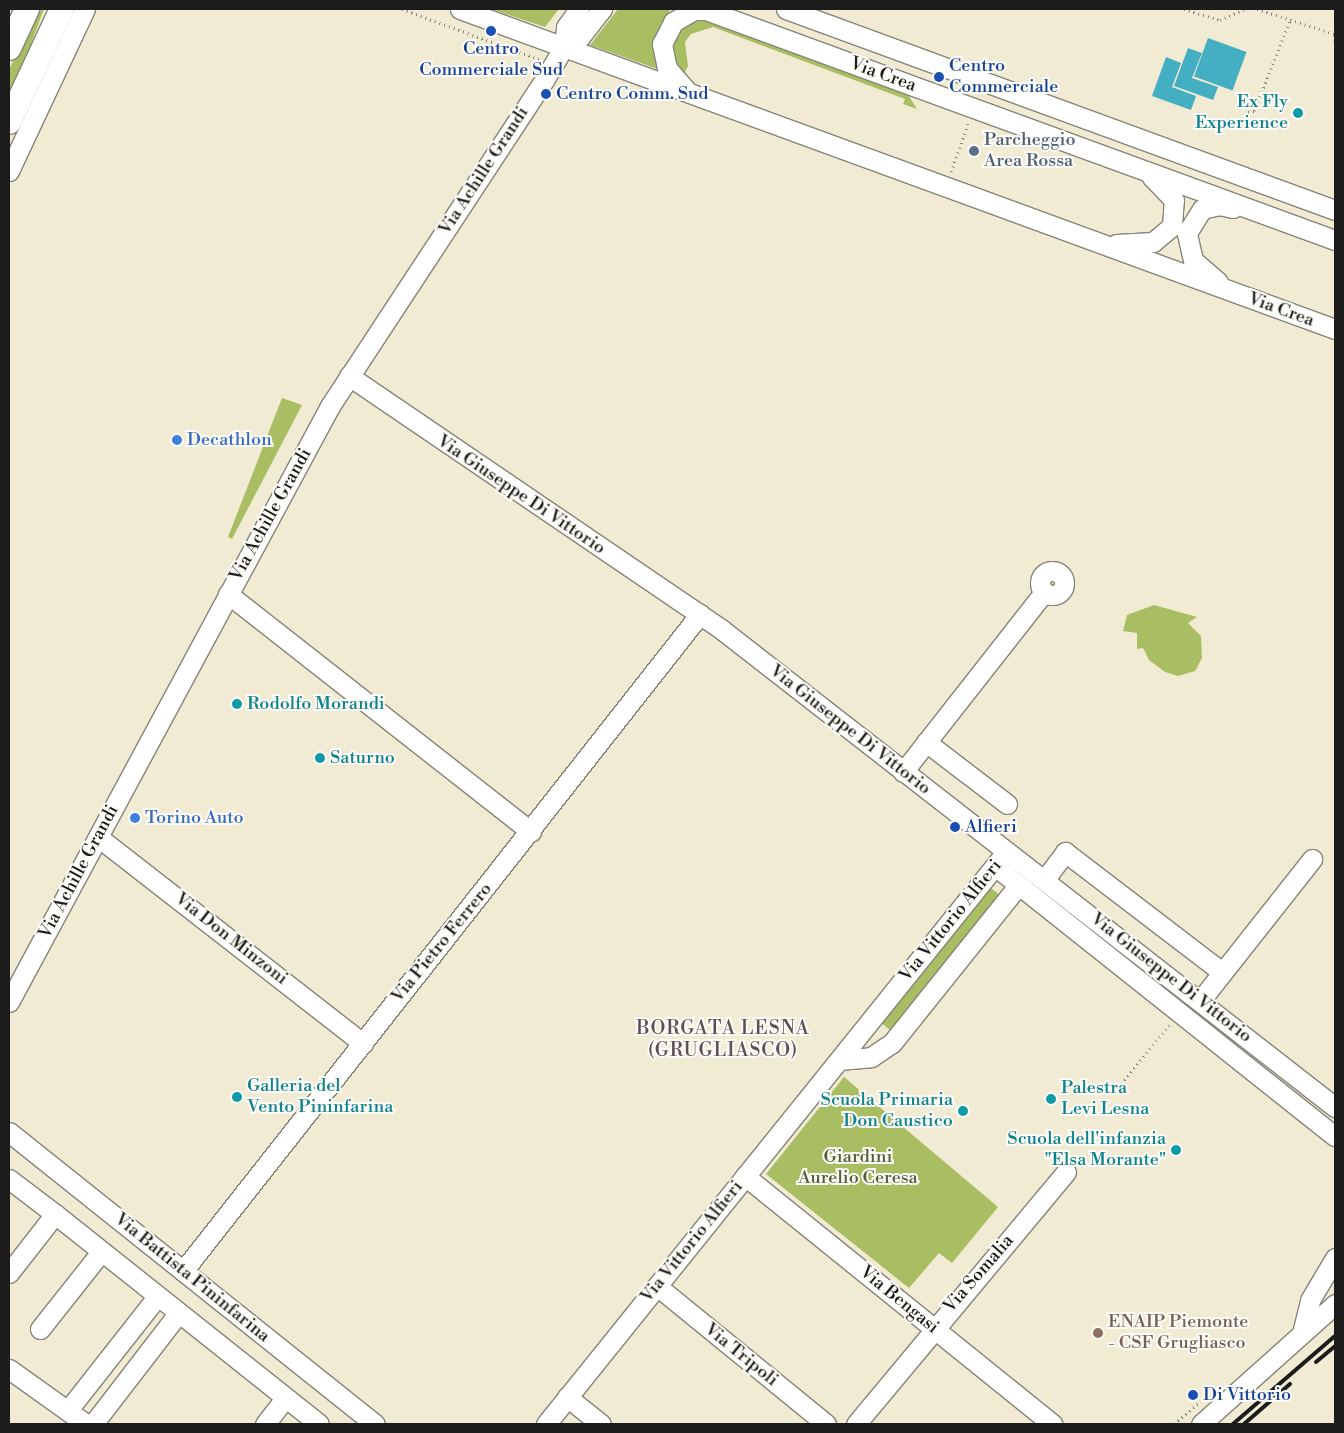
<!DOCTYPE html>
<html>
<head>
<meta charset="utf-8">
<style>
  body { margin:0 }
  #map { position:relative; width:1344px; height:1433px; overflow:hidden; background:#f1ebd3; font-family:"Libre Bodoni",serif }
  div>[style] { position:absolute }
  .green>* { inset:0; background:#a9be62; transform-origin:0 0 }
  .water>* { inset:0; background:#44afc3; transform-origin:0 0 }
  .path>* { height:2.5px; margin-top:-1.25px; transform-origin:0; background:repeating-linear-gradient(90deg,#868478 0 1px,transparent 0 5px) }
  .roads { filter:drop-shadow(1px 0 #868478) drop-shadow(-1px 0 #868478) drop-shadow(0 1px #868478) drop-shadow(0 -1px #868478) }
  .minor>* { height:19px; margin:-9.5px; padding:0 9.5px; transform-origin:9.5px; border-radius:9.5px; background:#fff }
  .minor>.ring { margin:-9.5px; padding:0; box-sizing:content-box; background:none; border:19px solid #fff; border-radius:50% }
  .major>* { height:24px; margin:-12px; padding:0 12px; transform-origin:12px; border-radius:12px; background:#fff }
  .rail>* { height:4px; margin:-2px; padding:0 2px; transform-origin:2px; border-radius:2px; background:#1c1c1c }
  .dots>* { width:14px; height:14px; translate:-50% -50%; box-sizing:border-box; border:2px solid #fdfcf7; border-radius:50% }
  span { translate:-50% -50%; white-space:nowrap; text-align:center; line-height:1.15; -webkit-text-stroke:4px #fdfcf7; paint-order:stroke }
  .transit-label { font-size:18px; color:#164399 }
  .left { translate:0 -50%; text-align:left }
  .street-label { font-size:18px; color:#1c1c1c }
  .culture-label { font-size:18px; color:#0d838f }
  .right { translate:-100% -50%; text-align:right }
  .service-label { font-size:18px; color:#4e5e75 }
  .shop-label { font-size:18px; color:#366cbe }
  .park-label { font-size:18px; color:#545d38 }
  .education-label { font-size:18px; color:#785e54 }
  .neighbourhood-label { font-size:19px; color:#614d56; letter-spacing:1px }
  .frame { position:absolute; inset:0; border:10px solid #1c1c1c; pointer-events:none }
</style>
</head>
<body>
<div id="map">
  <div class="green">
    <div style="clip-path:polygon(37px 9px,44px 9px,9px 103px,9px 70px)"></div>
    <div style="clip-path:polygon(491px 9px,559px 9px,545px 27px)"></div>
    <div style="clip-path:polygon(618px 9px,670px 9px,656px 46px,663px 71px,590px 45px)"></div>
    <div style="clip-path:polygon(696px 16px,842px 64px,852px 74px,907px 93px,917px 109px,903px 104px,905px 99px,713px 27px,691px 34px,685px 42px,688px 66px,682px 78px,674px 68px,670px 38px)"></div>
    <div style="clip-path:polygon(282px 398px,302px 405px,232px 539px,228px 537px)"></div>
    <div style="clip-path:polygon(1154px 605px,1197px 617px,1188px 623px,1201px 636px,1202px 658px,1195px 671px,1178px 676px,1165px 672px,1149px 660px,1143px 648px,1137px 649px,1137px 633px,1123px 631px,1127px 615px)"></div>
    <div style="left:991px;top:888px;width:14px;height:174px;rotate:39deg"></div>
    <div style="clip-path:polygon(844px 1077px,998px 1207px,952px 1263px,939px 1253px,909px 1288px,766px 1174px)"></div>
  </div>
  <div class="water">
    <div style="left:1208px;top:38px;width:41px;height:41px;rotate:20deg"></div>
    <div style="clip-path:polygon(1188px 48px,1202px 53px,1192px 78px,1218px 87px,1213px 100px,1174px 86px)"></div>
    <div style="clip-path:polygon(1166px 57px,1181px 63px,1172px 87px,1196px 96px,1191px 110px,1152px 96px)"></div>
  </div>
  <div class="path">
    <div style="left:402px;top:9px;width:146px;rotate:20.1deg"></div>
    <div style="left:1184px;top:9px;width:38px;rotate:17deg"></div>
    <div style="left:1220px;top:20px;width:27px;rotate:-24deg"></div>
    <div style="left:1257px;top:9px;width:82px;rotate:17.8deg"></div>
    <div style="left:1335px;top:36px;width:7px;rotate:90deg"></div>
    <div style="left:1248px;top:112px;width:6px;rotate:-9deg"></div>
    <div style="left:1254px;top:111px;width:98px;rotate:-68.4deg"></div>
    <div style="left:951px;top:172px;width:52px;rotate:-70.9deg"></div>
    <div style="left:1118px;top:1088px;width:82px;rotate:-50.9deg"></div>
    <div style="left:1174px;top:1424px;width:35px;rotate:-41deg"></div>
  </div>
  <div class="roads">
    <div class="minor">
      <div style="left:460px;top:9px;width:932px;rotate:20.09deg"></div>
      <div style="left:703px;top:9px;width:673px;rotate:20.08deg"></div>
      <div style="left:786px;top:9px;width:585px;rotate:20.11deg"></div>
      <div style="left:564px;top:47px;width:19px;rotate:-32deg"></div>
      <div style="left:580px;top:37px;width:36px;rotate:-52deg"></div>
      <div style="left:686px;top:90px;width:29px;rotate:-131deg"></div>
      <div style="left:667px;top:68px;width:25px;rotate:-102deg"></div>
      <div style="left:662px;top:44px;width:25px;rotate:-63deg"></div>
      <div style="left:673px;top:22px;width:24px;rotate:-30deg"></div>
      <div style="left:694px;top:10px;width:13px"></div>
      <div style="left:9px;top:171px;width:179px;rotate:-64.9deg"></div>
      <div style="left:1116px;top:244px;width:37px;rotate:-3deg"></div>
      <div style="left:1153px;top:242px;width:25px;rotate:-40deg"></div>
      <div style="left:1172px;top:226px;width:26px;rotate:-86deg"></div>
      <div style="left:1174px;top:200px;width:32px;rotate:-134deg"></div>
      <div style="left:1218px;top:282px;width:33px;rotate:-139deg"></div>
      <div style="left:1193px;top:260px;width:28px;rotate:-103deg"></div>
      <div style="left:1187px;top:233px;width:28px;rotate:-58deg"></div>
      <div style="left:1202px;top:209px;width:17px;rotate:-13deg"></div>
      <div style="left:1219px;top:205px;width:14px;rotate:12deg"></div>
      <div style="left:349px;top:376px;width:450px;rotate:34.2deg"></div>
      <div style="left:721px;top:629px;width:778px;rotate:37.9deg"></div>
      <div class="ring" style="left:1040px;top:571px;width:5px;height:5px"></div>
      <div style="left:228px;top:594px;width:385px;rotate:38.1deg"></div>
      <div style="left:926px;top:742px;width:102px;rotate:37.4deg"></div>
      <div style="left:903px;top:772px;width:229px;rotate:-51.9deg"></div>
      <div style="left:98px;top:837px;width:336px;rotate:37.9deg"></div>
      <div style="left:995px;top:866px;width:434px;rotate:38.5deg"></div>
      <div style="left:1045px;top:879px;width:34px;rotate:-53deg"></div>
      <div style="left:1065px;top:852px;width:198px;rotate:37.4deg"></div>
      <div style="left:1200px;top:1001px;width:181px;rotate:-51.7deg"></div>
      <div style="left:9px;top:1002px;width:677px;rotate:-61.69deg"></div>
      <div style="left:330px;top:406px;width:390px;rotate:-56.7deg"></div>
      <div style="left:544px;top:80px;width:39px;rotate:-59deg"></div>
      <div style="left:564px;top:47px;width:20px;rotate:-84deg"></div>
      <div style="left:566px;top:27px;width:22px;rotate:-54deg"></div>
      <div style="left:839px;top:1060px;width:32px;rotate:-5deg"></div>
      <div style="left:871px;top:1057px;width:25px;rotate:-34deg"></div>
      <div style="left:892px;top:1043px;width:201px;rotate:-51.3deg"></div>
      <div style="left:9px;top:1132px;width:468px;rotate:38.6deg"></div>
      <div style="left:745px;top:1176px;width:395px;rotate:38.9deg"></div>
      <div style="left:9px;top:1179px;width:58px;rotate:37.3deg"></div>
      <div style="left:183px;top:1271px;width:836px;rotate:-51.8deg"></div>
      <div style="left:9px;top:1273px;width:75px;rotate:-52.1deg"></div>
      <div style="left:55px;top:1214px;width:337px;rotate:38.5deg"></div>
      <div style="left:657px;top:1286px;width:218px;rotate:39.2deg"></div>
      <div style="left:40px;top:1329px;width:98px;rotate:-51.6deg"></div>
      <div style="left:1302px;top:1333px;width:34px;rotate:-76deg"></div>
      <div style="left:1310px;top:1300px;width:49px;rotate:-59.2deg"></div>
      <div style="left:9px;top:1369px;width:95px;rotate:35.5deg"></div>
      <div style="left:567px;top:1397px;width:43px;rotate:38.5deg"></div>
      <div style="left:68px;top:1410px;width:142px;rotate:-51.8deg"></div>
      <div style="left:93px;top:1424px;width:138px;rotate:-52.4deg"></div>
      <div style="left:265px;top:1424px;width:33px;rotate:-52deg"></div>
      <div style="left:546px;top:1424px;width:734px;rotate:-51.19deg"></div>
      <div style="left:856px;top:1424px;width:328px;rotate:-50.2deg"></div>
      <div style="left:1201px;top:1424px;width:180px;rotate:-41.8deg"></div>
    </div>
    <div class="major">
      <div style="left:9px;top:48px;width:43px;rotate:-65.2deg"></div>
      <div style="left:9px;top:122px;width:125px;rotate:-64.9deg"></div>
    </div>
  </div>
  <div class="rail">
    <div style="left:1316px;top:1362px;width:25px;rotate:-40deg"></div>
    <div style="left:1233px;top:1424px;width:135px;rotate:-40.8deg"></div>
    <div style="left:1244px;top:1424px;width:61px;rotate:-41deg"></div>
  </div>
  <div class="dots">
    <div style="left:491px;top:31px;background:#1a4fb4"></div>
    <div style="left:939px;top:77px;background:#1a4fb4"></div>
    <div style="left:546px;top:94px;background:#1a4fb4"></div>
    <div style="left:1298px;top:113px;background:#0f9aa8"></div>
    <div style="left:974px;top:151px;background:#5c6f8a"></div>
    <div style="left:177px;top:440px;background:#3f7fe0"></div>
    <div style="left:237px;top:704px;background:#0f9aa8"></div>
    <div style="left:320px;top:758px;background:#0f9aa8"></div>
    <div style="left:135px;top:818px;background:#3f7fe0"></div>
    <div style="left:955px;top:827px;background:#1a4fb4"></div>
    <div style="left:237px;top:1097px;background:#0f9aa8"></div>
    <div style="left:1051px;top:1099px;background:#0f9aa8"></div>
    <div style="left:963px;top:1111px;background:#0f9aa8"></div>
    <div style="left:1176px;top:1150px;background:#0f9aa8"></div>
    <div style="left:1098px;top:1333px;background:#8d6e63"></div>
    <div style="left:1193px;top:1395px;background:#1a4fb4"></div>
  </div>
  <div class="transit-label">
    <span style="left:491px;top:60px">Centro<br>Commerciale Sud</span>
    <span class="left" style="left:949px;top:77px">Centro<br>Commerciale</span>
    <span class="left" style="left:556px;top:94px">Centro Comm. Sud</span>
    <span class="left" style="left:965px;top:827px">Alfieri</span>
    <span class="left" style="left:1203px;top:1395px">Di Vittorio</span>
  </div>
  <div class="street-label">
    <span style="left:883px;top:75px;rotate:20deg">Via Crea</span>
    <span style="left:484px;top:171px;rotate:-57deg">Via Achille Grandi</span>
    <span style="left:1281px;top:310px;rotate:20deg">Via Crea</span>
    <span style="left:521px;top:495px;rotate:34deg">Via Giuseppe Di Vittorio</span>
    <span style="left:271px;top:515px;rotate:-61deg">Via Achille Grandi</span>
    <span style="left:850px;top:730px;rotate:38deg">Via Giuseppe Di Vittorio</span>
    <span style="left:79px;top:872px;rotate:-62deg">Via Achille Grandi</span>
    <span style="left:951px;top:921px;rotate:-51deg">Via Vittorio Alfieri</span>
    <span style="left:231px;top:939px;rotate:38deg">Via Don Minzoni</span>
    <span style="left:442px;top:943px;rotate:-51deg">Via Pietro Ferrero</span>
    <span style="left:1171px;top:978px;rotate:38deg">Via Giuseppe Di Vittorio</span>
    <span style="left:692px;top:1242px;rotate:-51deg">Via Vittorio Alfieri</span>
    <span style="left:979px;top:1274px;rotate:-49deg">Via Somalia</span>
    <span style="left:192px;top:1278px;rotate:39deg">Via Battista Pininfarina</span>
    <span style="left:899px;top:1300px;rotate:39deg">Via Bengasi</span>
    <span style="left:741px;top:1355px;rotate:39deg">Via Tripoli</span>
  </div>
  <div class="culture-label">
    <span class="right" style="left:1288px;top:113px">Ex Fly<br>Experience</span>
    <span class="left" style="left:247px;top:704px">Rodolfo Morandi</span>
    <span class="left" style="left:330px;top:758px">Saturno</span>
    <span class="left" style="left:247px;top:1097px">Galleria del<br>Vento Pininfarina</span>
    <span class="left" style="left:1061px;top:1099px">Palestra<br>Levi Lesna</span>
    <span class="right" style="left:953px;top:1111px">Scuola Primaria<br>Don Caustico</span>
    <span class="right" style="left:1166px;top:1150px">Scuola dell'infanzia<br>"Elsa Morante"</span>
  </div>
  <div class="service-label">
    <span class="left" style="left:984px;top:151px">Parcheggio<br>Area Rossa</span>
  </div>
  <div class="shop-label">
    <span class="left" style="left:187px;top:440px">Decathlon</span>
    <span class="left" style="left:145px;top:818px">Torino Auto</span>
  </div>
  <div class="park-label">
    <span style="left:858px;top:1168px">Giardini<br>Aurelio Ceresa</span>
  </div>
  <div class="education-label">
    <span class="left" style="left:1108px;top:1333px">ENAIP Piemonte<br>- CSF Grugliasco</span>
  </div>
  <div class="neighbourhood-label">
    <span style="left:723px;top:1040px">BORGATA LESNA<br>(GRUGLIASCO)</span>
  </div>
  <div class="frame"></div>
</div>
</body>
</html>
